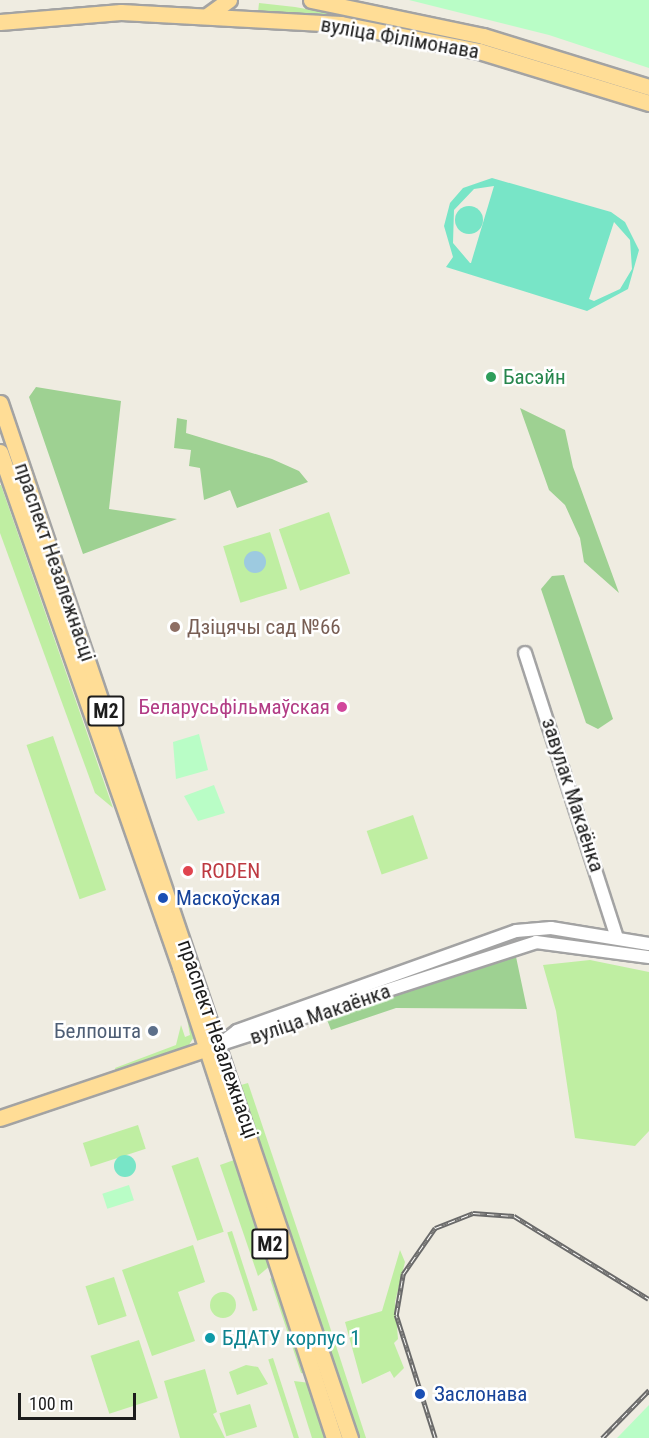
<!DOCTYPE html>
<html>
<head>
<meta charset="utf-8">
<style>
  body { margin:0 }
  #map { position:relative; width:649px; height:1438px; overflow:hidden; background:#efece1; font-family:"Roboto Condensed",sans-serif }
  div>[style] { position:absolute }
  .grass>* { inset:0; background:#bfeea2; transform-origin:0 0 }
  .round { border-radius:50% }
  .forest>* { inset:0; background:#9ed192 }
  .park>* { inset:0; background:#b9fdc6; transform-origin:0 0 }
  .pitch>* { inset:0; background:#78e5c7 }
  .water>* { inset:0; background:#9dcae0 }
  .roads { filter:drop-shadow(2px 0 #a3a3a3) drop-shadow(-2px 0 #a3a3a3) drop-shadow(0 2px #a3a3a3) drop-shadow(0 -2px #a3a3a3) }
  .minor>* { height:12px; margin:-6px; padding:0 6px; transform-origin:6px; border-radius:6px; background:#fff }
  .major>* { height:15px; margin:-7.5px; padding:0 7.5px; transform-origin:7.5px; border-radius:7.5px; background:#ffdd96 }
  .rail>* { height:4.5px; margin-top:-2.25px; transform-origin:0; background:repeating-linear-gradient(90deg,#fff 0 7px,#6a6a6a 0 14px); box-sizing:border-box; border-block:2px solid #6a6a6a }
  .dots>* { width:16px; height:16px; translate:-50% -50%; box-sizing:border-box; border:3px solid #fff; border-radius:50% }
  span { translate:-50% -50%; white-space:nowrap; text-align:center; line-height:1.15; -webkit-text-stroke:5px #fff; paint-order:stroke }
  .shield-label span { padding:2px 4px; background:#fff; border:2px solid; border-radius:4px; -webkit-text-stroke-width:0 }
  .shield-label { font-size:20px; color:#1c1c1c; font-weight:700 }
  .street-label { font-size:21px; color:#1c1c1c }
  .leisure-label { font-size:21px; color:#27864d }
  .left { translate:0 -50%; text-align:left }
  .education-label { font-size:21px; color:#785e54 }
  .hotel-label { font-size:21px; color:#b23c85 }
  .right { translate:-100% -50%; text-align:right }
  .health-label { font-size:21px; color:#be3a42 }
  .transit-label { font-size:21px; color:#164399 }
  .service-label { font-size:21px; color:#4e5e75 }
  .culture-label { font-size:21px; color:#0d838f }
  .scale { position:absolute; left:18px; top:1393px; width:118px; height:27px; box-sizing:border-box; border:3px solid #1c1c1c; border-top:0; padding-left:8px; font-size:18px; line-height:21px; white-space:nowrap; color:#1c1c1c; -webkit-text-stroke:4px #fff; paint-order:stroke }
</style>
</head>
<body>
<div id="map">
  <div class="grass">
    <div style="clip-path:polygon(259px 3px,295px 7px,452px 35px,341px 18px,258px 12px)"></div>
    <div style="clip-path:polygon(0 485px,1px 485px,113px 808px,95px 793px,0 533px)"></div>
    <div style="left:329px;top:512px;width:65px;height:53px;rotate:71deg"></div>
    <div style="left:270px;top:532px;width:59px;height:49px;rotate:73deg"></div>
    <div style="left:53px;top:736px;width:163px;height:28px;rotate:71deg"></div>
    <div style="left:413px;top:815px;width:46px;height:49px;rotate:71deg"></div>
    <div style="clip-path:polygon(590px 960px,649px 972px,649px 1131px,635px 1146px,575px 1138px,556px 1011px,543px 965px)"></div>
    <div style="clip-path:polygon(187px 1019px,194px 1037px,187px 1048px,117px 1074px,115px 1068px,176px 1045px,181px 1025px,185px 1037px,190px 1035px)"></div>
    <div style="clip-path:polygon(248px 1083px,326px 1315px,366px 1438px,356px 1438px,241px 1085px)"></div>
    <div style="left:138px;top:1125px;width:25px;height:58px;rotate:72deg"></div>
    <div style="left:198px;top:1157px;width:79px;height:28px;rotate:71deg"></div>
    <div style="clip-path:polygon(237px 1159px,271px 1265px,258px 1276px,220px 1165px)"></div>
    <div style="left:232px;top:1231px;width:83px;height:5px;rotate:72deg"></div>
    <div style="clip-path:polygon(193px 1245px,205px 1282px,178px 1292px,195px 1341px,152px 1356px,122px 1270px)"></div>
    <div style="clip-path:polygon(400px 1250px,405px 1262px,395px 1302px,398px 1339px,394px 1343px,404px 1368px,394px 1378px,390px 1371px,362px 1384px,345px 1322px,382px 1311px)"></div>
    <div style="clip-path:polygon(275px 1275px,307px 1374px,301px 1373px,270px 1279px)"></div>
    <div style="left:114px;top:1277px;width:41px;height:30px;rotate:72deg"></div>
    <div class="round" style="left:210px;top:1292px;width:26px;height:26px"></div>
    <div style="left:139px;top:1340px;width:61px;height:51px;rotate:72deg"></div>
    <div style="left:273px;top:1358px;width:84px;height:5px;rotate:72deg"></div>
    <div style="clip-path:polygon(246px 1365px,258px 1367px,268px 1384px,237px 1395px,229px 1372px)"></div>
    <div style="clip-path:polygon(205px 1369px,217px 1412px,213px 1414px,225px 1438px,180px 1438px,164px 1381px)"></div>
    <div style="clip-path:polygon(294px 1381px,310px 1383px,328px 1438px,312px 1438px)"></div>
    <div style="left:250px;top:1404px;width:24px;height:32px;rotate:73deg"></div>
  </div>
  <div class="forest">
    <div style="clip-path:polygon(36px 387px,121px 401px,109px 509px,177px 519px,83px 554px,29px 397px)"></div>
    <div style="clip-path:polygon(520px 408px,565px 430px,573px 467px,619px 593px,584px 562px,580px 538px,565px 505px,549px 490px)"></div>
    <div style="clip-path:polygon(177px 418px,187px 420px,186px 433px,272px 459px,299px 471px,308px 482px,237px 508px,230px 490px,204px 500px,200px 468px,189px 466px,191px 450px,174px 448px)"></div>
    <div style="clip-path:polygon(564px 575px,613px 719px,598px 729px,586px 723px,541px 589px,552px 576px)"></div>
    <div style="clip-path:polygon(515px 952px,527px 1009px,396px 1008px,331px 1030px,326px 1017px)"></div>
  </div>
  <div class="park">
    <div style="clip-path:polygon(409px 0,649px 0,649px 68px,549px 35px)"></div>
    <div style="clip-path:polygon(199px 734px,208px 770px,176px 779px,173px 742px)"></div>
    <div style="clip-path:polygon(214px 785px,225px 813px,198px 821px,184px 796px)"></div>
    <div style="left:129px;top:1185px;width:16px;height:28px;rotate:72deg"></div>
    <div style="clip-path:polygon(649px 1405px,649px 1438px,617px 1438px)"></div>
  </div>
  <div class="pitch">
    <div style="clip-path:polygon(evenodd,492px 178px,611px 212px,625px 222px,639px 250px,628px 289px,587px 311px,446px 267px,453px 257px,444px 226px,450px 203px,463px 188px,492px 178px,494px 186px,471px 263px,470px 263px,453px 243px,454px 210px,474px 189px,494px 186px,492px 178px,614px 222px,630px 240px,632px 269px,620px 289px,594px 301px,589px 299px,614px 222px)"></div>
    <div class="round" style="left:455px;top:206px;width:28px;height:28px"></div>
    <div class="round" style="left:114px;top:1155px;width:22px;height:22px"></div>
  </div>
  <div class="water">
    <div class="round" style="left:244px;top:551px;width:22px;height:22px"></div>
  </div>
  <div class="roads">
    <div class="minor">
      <div style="left:525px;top:653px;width:299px;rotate:72.1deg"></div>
      <div style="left:220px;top:1044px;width:21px;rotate:-37deg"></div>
      <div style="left:237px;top:1031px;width:296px;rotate:-19.7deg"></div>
      <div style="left:516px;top:931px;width:35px;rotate:-5deg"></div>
      <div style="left:551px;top:928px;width:99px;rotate:9.3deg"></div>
      <div style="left:221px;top:1044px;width:331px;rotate:-17.9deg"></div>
      <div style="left:536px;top:942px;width:114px;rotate:7.6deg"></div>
    </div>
    <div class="major">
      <div style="left:311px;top:0;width:176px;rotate:11.8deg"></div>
      <div style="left:483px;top:36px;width:174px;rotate:17.1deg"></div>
      <div style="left:208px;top:15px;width:26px;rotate:-36deg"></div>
      <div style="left:0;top:22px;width:121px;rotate:-4.7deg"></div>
      <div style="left:121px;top:12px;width:220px;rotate:3.1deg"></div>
      <div style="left:341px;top:24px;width:141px;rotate:11.1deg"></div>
      <div style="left:479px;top:51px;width:178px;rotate:17deg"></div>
      <div style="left:0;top:403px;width:1093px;rotate:71.32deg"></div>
      <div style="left:0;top:452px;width:546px;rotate:70.73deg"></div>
      <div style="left:180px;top:967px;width:496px;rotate:71.9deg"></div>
      <div style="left:0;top:1118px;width:226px;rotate:-18.6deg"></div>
    </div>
  </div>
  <div class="rail">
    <div style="left:435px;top:1438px;width:129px;rotate:-107.6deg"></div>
    <div style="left:396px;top:1315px;width:42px;rotate:-80.3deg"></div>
    <div style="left:403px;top:1274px;width:56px;rotate:-55.2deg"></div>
    <div style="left:435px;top:1228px;width:41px;rotate:-21.5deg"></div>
    <div style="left:473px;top:1213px;width:41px;rotate:4.2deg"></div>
    <div style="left:514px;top:1216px;width:158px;rotate:31.6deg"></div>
    <div style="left:602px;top:1438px;width:67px;rotate:-45.6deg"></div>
  </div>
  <div class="dots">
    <div style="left:491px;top:377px;background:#2e9e5b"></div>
    <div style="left:175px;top:627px;background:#8d6e63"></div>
    <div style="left:342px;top:707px;background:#d1479c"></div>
    <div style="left:188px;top:871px;background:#e0444e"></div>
    <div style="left:163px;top:898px;background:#1a4fb4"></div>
    <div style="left:153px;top:1031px;background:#5c6f8a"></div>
    <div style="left:210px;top:1338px;background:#0f9aa8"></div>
    <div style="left:420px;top:1394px;background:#1a4fb4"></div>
  </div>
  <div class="shield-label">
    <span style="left:106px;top:711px">М2</span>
    <span style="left:270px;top:1244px">М2</span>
  </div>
  <div class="street-label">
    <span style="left:400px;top:38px;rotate:10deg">вуліца Філімонава</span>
    <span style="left:55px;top:562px;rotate:71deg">праспект Незалежнасці</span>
    <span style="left:573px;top:795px;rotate:72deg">завулак Макаёнка</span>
    <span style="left:320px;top:1014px;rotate:-19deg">вуліца Макаёнка</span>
    <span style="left:218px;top:1039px;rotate:71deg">праспект Незалежнасці</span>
  </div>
  <div class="leisure-label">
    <span class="left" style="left:503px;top:377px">Басэйн</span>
  </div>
  <div class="education-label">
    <span class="left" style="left:187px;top:627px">Дзіцячы сад №66</span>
  </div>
  <div class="hotel-label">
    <span class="right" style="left:330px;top:707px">Беларусьфільмаўская</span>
  </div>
  <div class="health-label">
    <span class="left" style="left:201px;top:871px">RODEN</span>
  </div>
  <div class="transit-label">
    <span class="left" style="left:176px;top:898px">Маскоўская</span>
    <span class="left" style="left:434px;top:1394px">Заслонава</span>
  </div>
  <div class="service-label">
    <span class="right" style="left:141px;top:1031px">Белпошта</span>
  </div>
  <div class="culture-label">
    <span class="left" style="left:222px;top:1338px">БДАТУ корпус 1</span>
  </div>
  <div class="scale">100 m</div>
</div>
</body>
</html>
